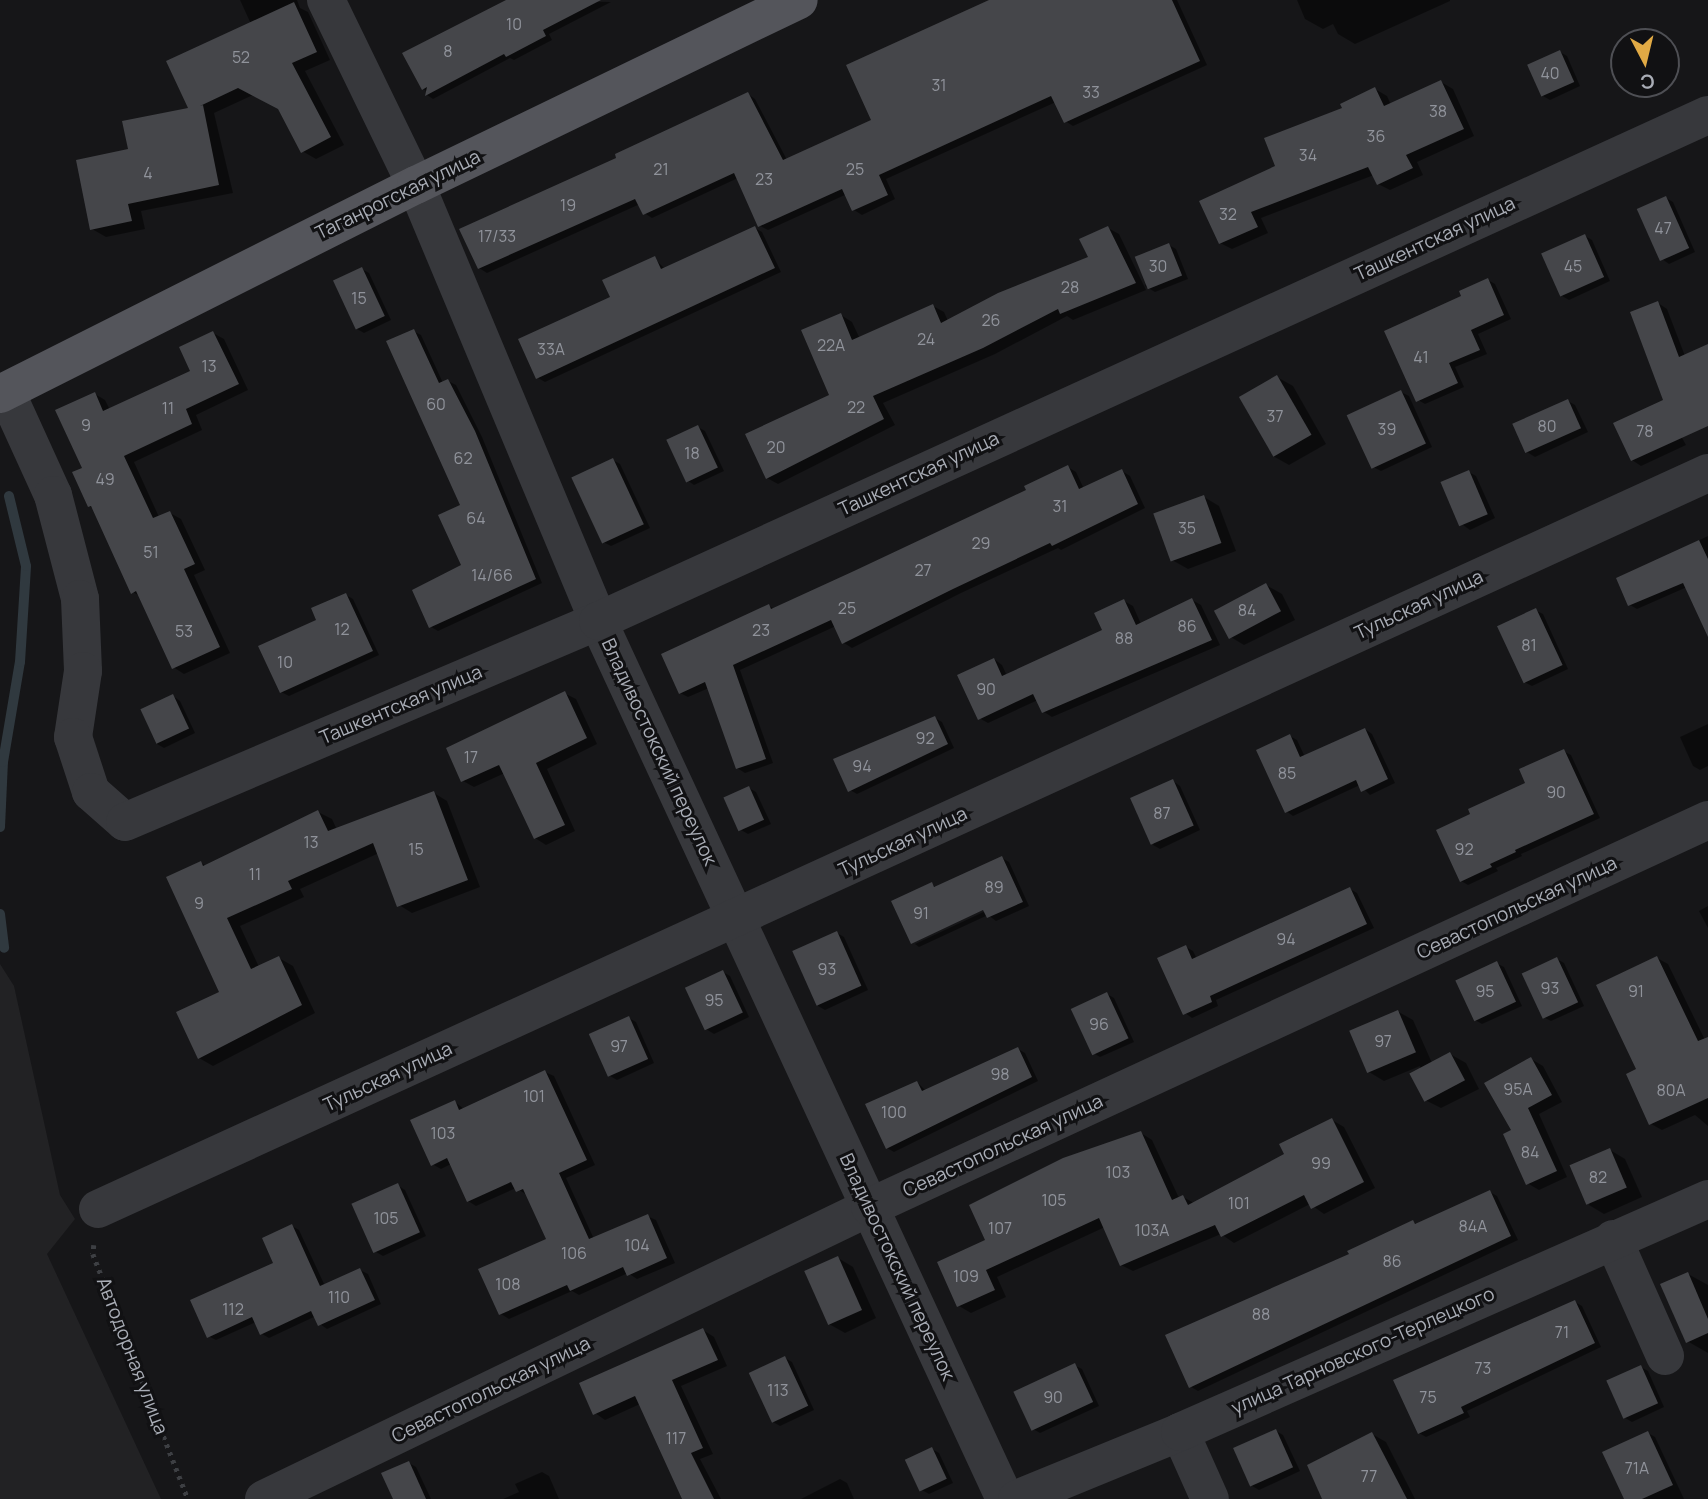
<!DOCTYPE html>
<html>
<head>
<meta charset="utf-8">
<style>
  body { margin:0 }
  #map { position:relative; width:1708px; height:1499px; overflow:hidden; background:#161618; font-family:Manrope,sans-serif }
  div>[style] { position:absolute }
  .built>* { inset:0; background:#222224 }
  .shadow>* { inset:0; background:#0007 }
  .stream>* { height:10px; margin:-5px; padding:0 5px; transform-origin:5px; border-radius:5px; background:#30393f }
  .building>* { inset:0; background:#45464a; transform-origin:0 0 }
  .path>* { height:4.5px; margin-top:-2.25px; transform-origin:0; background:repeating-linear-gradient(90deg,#3d3f43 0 3.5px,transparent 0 8.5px) }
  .minor>* { height:38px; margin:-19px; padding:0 19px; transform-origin:19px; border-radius:19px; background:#37383c }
  .major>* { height:38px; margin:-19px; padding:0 19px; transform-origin:19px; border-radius:19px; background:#54555b }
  span { translate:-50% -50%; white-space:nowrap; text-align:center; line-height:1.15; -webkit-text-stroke:6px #111113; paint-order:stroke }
  .number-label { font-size:16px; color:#90939b }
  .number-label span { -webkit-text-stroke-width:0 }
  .street-label { font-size:19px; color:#a9adb6 }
  .north { position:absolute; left:1610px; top:28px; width:70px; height:70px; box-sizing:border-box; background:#111113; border:2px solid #4e4f54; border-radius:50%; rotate:173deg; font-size:19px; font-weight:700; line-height:28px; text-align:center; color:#a9adb6 }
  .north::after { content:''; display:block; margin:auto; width:24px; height:32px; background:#e1aa45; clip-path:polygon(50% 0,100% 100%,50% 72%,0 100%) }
</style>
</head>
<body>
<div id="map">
  <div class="built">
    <div style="clip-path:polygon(0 964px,14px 986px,60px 1195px,75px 1219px,47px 1254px,161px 1499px,0 1499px)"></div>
  </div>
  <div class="shadow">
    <div style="clip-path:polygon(240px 0,297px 0,300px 8px,308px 12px,330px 60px,305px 71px,344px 145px,316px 159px,302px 151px,280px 109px,253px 95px,214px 113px,233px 193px,141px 211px,145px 229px,106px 237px,92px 229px,130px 150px,190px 109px,251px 24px)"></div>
    <div style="clip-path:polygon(509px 0,611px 2px,549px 34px,552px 40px,514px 60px,510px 58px,433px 99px,427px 95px,428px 92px,423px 89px)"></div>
    <div style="clip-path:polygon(993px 0,1177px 0,1207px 65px,1073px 126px,1065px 121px,1056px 102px,886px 179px,895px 199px,862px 215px,854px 210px,847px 194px,768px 230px,760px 226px,738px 178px,652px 218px,644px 213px,640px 204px,487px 273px,479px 268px,619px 158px,748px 94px,755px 99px,787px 160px,873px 121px)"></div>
    <div style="clip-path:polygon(1297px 0,1450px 0,1450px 1px,1355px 44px,1338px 34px,1333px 24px,1323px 29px,1305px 19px)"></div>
    <div style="clip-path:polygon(1560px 52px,1567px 56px,1580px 86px,1550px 100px,1543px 96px)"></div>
    <div style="clip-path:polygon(1441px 82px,1453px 89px,1474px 136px,1417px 162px,1423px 175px,1390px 190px,1378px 184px,1374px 175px,1261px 218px,1268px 233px,1232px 249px,1220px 243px,1277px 167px,1344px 109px,1375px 89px,1387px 96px,1391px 105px)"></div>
    <div style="clip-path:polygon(1666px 198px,1673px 202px,1695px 252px,1669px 264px,1662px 259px)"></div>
    <div style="clip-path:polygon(755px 228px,762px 232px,781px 272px,545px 382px,538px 378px,612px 298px,654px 258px,665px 269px)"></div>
    <div style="clip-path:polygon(1108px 228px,1119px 234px,1146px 290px,1073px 320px,1067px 316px,995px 354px,883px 403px,895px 425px,778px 484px,767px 478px,832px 396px,841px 315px,852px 322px,860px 339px,933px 306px,944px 312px,948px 321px,1090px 258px)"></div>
    <div style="clip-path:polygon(1585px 236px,1592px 240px,1610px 281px,1569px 300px,1562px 296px)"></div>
    <div style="clip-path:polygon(1169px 245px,1176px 249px,1188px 279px,1155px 292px,1145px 286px)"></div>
    <div style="clip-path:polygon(362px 269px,369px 273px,391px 320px,364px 333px,357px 329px)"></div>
    <div style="clip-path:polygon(1488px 280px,1495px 284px,1511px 319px,1478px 334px,1487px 354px,1455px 367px,1464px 387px,1425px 404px,1418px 400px,1464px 297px)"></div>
    <div style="clip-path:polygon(1658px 303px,1667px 309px,1685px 356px,1708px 345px,1708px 424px,1681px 436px,1686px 445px,1641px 466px,1632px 460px,1665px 400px)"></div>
    <div style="clip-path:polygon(413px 331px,421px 335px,443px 383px,448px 381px,456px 385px,482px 437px,542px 583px,438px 631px,431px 627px,464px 566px,462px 506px)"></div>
    <div style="clip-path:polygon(213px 333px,224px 339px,248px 390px,196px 415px,202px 430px,134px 462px,159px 517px,170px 513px,181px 519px,205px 570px,194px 575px,230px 653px,184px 674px,173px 667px,141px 597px,133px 592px,95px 510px,89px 506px,84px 469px,95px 394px,105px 400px,110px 410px,193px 371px)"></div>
    <div style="clip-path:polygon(1277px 377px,1293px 386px,1326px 444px,1289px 465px,1273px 456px)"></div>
    <div style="clip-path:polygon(1401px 392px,1409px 396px,1432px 447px,1381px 471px,1373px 467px)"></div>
    <div style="clip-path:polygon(1568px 401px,1575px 405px,1588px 432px,1535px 457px,1527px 452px)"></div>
    <div style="clip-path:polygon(698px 427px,705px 431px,724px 471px,694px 485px,687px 480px)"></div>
    <div style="clip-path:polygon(613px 460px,620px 464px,650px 528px,611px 546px,603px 542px)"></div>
    <div style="clip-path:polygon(1068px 467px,1076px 472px,1084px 489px,1122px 471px,1130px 476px,1145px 508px,1061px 550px,1058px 548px,961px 593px,852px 648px,844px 643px,836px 626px,740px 670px,773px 763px,745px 773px,737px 768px,709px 688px,688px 697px,680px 693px,769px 606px,775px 609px,1028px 491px)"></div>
    <div style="clip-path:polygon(1469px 472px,1476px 476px,1495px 518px,1470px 530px,1463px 525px)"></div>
    <div style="clip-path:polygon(1204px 497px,1219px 506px,1236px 551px,1188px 569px,1172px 560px)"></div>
    <div style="clip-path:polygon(1708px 536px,1708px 603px,1687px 587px,1637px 609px,1630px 605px,1618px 579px)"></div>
    <div style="clip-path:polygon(1266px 585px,1282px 594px,1295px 620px,1244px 645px,1229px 636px)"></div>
    <div style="clip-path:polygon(346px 595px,353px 599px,379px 655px,289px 696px,281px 692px,319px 621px)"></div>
    <div style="clip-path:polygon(1192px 600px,1201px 605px,1220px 645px,1052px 717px,1044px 712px,1038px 700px,988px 723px,979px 718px,994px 659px,1002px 665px,1007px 676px,1105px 631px,1124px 601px,1133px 606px,1141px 624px)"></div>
    <div style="clip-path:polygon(1535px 610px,1543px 614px,1568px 669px,1532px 686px,1524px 682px)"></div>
    <div style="clip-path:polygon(564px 693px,576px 699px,597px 744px,547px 769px,575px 831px,546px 845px,535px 838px,505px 773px,474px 787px,463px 781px)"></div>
    <div style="clip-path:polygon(173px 696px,180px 701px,195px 733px,164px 748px,157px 744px)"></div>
    <div style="clip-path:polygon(935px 718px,942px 722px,954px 748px,857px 794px,850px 790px)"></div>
    <div style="clip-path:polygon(1708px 724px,1708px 766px,1700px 770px,1693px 766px,1680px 737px)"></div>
    <div style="clip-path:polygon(1365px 729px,1372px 734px,1395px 783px,1370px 795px,1360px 785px,1293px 816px,1286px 811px,1290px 736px,1297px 740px,1305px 757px)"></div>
    <div style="clip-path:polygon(1563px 751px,1571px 755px,1600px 818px,1521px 854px,1522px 856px,1496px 868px,1498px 871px,1468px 885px,1461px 881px,1527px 784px)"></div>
    <div style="clip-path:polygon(1173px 781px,1180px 786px,1200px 830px,1160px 849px,1153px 845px)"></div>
    <div style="clip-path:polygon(749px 788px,756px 792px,771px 824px,748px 834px,741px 830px)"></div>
    <div style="clip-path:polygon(434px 793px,447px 801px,480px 887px,412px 913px,399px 905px,379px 853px,300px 889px,304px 897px,240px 926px,259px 967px,279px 958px,293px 966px,315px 1013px,213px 1066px,199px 1058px,221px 993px,201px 863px,207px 866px,318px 812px,332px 819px,337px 830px)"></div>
    <div style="clip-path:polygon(1002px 858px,1009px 862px,1029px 906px,996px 921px,988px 915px,919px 947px,915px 944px,992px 908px,991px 905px,912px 943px,931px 884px,937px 888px)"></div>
    <div style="clip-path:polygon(1350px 889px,1357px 893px,1374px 928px,1216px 1000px,1218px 1006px,1192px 1018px,1185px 1013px,1186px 947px,1193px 951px,1197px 959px)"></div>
    <div style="clip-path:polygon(1708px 906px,1708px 928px,1699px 911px)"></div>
    <div style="clip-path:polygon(837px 933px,844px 937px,868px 990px,825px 1010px,818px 1006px)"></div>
    <div style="clip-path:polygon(1657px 958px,1668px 964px,1705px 1040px,1708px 1038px,1708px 1126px,1695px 1115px,1662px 1130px,1651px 1124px,1638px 1070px)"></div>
    <div style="clip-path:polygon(1557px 959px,1564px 963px,1584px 1006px,1551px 1021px,1543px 1017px)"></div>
    <div style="clip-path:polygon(1496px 963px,1504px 967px,1522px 1006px,1482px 1024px,1475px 1020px)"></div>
    <div style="clip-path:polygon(723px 972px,730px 976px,749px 1017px,714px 1034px,706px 1029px)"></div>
    <div style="clip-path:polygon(1107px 994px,1114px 998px,1134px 1042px,1100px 1057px,1093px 1053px)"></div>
    <div style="clip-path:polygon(1397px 1011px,1413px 1020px,1432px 1063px,1450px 1054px,1466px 1063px,1479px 1089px,1441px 1108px,1425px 1100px,1420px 1066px,1384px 1081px,1369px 1072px)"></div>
    <div style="clip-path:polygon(629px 1018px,636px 1022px,654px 1063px,617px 1080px,610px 1076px)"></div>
    <div style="clip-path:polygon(1018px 1049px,1025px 1053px,1038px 1081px,894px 1152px,887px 1148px,917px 1082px,926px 1091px)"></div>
    <div style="clip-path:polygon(1531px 1059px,1543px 1066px,1562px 1102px,1539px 1114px,1567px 1177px,1539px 1190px,1527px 1183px,1513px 1131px)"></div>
    <div style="clip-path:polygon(545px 1072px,554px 1076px,595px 1165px,566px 1178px,594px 1239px,647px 1216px,656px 1220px,675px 1263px,637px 1279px,628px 1273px,579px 1295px,572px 1291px,509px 1319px,501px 1314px,481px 1270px,548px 1240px,527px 1195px,516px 1188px,476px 1206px,468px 1201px,451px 1164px,441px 1169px,432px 1164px,455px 1102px,464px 1109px)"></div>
    <div style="clip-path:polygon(1332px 1120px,1344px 1127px,1375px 1188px,1324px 1214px,1310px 1204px,1234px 1243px,1221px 1234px,1133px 1271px,1121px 1265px,1105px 1227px,997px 1277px,1006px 1297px,971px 1313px,959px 1306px,987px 1241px,1141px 1133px,1152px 1140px,1179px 1198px,1183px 1197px,1194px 1203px,1286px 1155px)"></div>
    <div style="clip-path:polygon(1610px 1150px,1625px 1159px,1642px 1197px,1604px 1214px,1589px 1205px)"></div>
    <div style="clip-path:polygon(397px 1185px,405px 1190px,426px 1236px,383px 1256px,376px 1252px)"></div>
    <div style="clip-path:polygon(1490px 1192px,1497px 1196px,1518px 1240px,1198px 1391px,1191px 1387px,1351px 1255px,1413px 1222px,1418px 1225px)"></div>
    <div style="clip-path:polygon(292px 1226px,299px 1230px,325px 1286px,360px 1270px,368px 1274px,381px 1304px,327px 1329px,320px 1324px,316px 1316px,269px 1338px,262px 1334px,256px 1322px,216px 1340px,208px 1336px,275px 1264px)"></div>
    <div style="clip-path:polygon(838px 1258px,853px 1267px,876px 1318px,845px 1333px,829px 1324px)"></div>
    <div style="clip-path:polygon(1688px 1274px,1708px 1285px,1708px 1353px,1687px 1341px)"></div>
    <div style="clip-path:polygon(1575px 1302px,1582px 1306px,1601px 1347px,1467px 1411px,1470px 1417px,1426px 1437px,1419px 1433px,1395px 1381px)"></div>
    <div style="clip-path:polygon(703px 1330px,714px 1337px,727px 1366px,681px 1386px,713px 1454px,700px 1459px,721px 1499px,681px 1499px,684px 1498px,640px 1404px,605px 1420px,595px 1413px)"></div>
    <div style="clip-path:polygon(785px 1358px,792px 1362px,814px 1410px,780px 1426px,773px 1422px)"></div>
    <div style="clip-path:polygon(1074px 1365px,1082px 1369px,1099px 1406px,1040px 1433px,1033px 1429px)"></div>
    <div style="clip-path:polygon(1641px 1367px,1648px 1371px,1664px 1407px,1632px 1422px,1625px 1418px)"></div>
    <div style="clip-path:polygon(1276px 1431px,1283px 1435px,1300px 1471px,1259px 1490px,1252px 1486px)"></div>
    <div style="clip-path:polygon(1648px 1433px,1655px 1437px,1684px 1499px,1626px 1499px)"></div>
    <div style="clip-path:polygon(1372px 1434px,1386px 1442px,1415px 1499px,1324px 1499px)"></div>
    <div style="clip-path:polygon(932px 1449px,939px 1453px,953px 1483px,929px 1494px,922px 1490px)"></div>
    <div style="clip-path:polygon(409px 1463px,416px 1467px,431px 1499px,395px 1499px)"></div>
    <div style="clip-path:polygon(542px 1472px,549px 1476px,559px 1499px,503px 1499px,519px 1492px,515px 1484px)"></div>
    <div style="clip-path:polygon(840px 1479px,847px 1483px,854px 1499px,801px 1499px)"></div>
  </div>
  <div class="stream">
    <div style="left:0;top:827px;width:65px;rotate:-87.4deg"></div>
    <div style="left:3px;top:762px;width:101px;rotate:-80.4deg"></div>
    <div style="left:20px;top:662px;width:96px;rotate:-86.4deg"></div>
    <div style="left:26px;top:566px;width:72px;rotate:-103.7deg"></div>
    <div style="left:0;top:914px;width:34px;rotate:83deg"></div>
  </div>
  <div class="building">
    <div style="clip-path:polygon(506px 0,601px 0,543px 30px,546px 36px,506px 57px,504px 54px,425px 96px,427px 87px,422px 90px,402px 53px)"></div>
    <div style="clip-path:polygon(989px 0,1172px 0,1200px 61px,1064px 123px,1051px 96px,879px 175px,888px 195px,852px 211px,842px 189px,758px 227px,734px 173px,643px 215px,635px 199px,478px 269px,459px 229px,616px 158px,615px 154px,748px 92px,783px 160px,871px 120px,846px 65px)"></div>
    <div style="clip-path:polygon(294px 2px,317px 52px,292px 63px,331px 137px,301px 153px,278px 109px,238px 88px,200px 106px,203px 105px,219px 185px,128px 204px,132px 221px,90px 230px,76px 160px,128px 149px,122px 121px,188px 108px,166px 61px)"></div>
    <div style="left:1560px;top:50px;width:35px;height:36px;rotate:66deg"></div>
    <div style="clip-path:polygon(1441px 80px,1464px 129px,1406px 155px,1413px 168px,1377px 185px,1368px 167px,1251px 212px,1258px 227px,1219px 244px,1199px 201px,1275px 166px,1264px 138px,1342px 108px,1340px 104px,1375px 87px,1384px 106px)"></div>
    <div style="left:1666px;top:196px;width:57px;height:32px;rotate:66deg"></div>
    <div style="clip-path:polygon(755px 226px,775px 268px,536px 379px,518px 339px,610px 297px,602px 280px,655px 256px,661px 269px)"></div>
    <div style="clip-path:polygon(1108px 226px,1136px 283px,1060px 314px,1058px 309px,983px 348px,873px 396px,884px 419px,766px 479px,745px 434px,829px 395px,801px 330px,841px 313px,852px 340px,933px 304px,941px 323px,998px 293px,1088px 257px,1079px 239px)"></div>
    <div style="left:1585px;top:234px;width:47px;height:48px;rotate:66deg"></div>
    <div style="left:1169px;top:243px;width:35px;height:37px;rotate:68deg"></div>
    <div style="left:362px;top:267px;width:54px;height:32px;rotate:65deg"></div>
    <div style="clip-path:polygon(1488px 278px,1504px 315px,1471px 330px,1480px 350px,1449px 363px,1458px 383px,1416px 402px,1384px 331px,1461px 296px,1459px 291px)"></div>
    <div style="clip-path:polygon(1658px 301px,1679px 357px,1708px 344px,1708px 426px,1631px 461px,1613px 423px,1663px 400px,1630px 312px)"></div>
    <div style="clip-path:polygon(414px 329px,439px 383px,448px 379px,475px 431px,536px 579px,429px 628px,412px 590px,461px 565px,438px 515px,460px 505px,386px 341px)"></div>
    <div style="clip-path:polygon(213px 331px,239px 384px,186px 409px,192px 424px,124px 456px,153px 518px,170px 511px,195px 564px,184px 569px,220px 647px,172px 669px,136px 591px,131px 594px,91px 506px,88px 507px,72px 472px,82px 468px,55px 410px,95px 392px,103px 411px,190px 371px,179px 347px)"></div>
    <div style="left:1277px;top:375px;width:69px;height:44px;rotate:60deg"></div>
    <div style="left:1401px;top:390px;width:59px;height:60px;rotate:65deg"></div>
    <div style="left:1568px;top:399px;width:32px;height:61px;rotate:66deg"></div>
    <div style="left:698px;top:425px;width:47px;height:35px;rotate:65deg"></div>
    <div style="left:613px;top:458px;width:73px;height:46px;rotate:65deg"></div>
    <div style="clip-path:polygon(1068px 465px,1079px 489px,1122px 469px,1138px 504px,1052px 546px,1050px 543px,953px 589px,842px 644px,831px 620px,733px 665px,766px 759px,736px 769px,705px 682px,679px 694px,661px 654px,769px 604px,771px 609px,854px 571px,1026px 490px,1024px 486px)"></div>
    <div style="left:1469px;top:470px;width:48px;height:31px;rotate:67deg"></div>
    <div style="left:1204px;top:495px;width:51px;height:54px;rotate:70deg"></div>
    <div style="clip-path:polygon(1699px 540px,1708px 559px,1708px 637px,1683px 583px,1628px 606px,1616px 578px)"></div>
    <div style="left:1266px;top:583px;width:32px;height:59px;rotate:62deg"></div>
    <div style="clip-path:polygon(346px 593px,373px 651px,280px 693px,258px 646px,316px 620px,311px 608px)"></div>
    <div style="clip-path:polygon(1192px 598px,1212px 640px,1042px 713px,1033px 694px,978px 720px,957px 675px,994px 658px,1002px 676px,1102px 630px,1094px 613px,1124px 599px,1136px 625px)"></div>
    <div style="left:1536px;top:608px;width:63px;height:43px;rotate:65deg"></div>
    <div style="clip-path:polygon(565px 691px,587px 738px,536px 763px,565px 825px,534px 839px,499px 765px,461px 782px,446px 748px)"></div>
    <div style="left:173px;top:694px;width:38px;height:36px;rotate:65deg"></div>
    <div style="clip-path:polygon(935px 716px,948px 744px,848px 792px,833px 759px)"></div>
    <div style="clip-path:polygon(1365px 728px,1388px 779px,1361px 792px,1356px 780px,1285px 813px,1256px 750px,1290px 734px,1300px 757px)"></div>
    <div style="clip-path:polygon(1564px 749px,1594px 814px,1515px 850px,1516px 852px,1490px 864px,1492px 867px,1460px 882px,1436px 830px,1470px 814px,1468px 809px,1525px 783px,1519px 769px)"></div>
    <div style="left:1173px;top:779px;width:51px;height:47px;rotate:66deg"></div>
    <div style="left:749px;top:786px;width:37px;height:28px;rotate:66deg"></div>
    <div style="clip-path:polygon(434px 791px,468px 880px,397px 907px,373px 843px,288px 881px,292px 889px,227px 918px,251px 969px,279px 956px,302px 1005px,198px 1059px,176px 1012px,219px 992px,166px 877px,201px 861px,203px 866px,318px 810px,328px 831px)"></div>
    <div style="clip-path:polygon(1002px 856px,1023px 902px,987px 918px,983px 910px,911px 944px,891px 901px,932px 882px,934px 887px)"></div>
    <div style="clip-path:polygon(1350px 887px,1367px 924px,1210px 996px,1212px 1002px,1183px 1015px,1157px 958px,1186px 945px,1192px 959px)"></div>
    <div style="left:837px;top:931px;width:60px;height:49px;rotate:66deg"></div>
    <div style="clip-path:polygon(1657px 956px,1698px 1041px,1708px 1037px,1708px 1098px,1649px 1125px,1626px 1074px,1636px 1069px,1596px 985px)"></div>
    <div style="left:1557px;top:957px;width:50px;height:39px;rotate:65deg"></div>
    <div style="left:1497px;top:961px;width:45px;height:46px;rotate:65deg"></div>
    <div style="left:723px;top:970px;width:47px;height:42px;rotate:65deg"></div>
    <div style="left:1107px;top:992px;width:51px;height:40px;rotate:65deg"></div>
    <div style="left:1398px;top:1010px;width:46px;height:53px;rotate:67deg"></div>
    <div style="left:629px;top:1016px;width:47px;height:44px;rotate:66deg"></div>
    <div style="clip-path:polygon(1018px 1047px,1032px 1077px,886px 1149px,865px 1104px,917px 1081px,922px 1091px)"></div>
    <div style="left:1450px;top:1052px;width:32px;height:46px;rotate:62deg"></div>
    <div style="clip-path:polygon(1531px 1057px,1552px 1095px,1528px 1108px,1557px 1171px,1526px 1185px,1503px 1134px,1511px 1130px,1484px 1083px)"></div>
    <div style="clip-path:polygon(545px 1070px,587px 1160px,559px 1173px,589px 1239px,648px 1214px,667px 1258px,627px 1276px,623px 1267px,570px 1291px,567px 1285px,499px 1315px,478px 1269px,546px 1239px,523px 1189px,516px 1192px,511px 1182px,467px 1202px,447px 1158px,431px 1166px,410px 1120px,455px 1100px,459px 1110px)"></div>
    <div style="clip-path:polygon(1332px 1118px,1364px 1182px,1311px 1209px,1304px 1195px,1221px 1237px,1215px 1225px,1120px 1266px,1099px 1218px,986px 1270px,995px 1290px,957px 1307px,937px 1262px,985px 1240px,969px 1205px,1063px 1158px,1141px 1131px,1172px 1200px,1183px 1195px,1188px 1205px,1284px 1154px,1279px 1144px)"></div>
    <div style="left:1610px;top:1148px;width:43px;height:44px;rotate:67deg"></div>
    <div style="left:398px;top:1183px;width:54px;height:51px;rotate:66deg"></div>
    <div style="clip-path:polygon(1490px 1190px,1511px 1236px,1189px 1388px,1165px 1335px,1349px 1254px,1347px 1251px,1413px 1220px,1415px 1224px)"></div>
    <div style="clip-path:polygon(292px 1224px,320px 1286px,360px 1268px,375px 1300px,318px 1326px,311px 1311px,260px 1335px,252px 1317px,207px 1338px,190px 1300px,273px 1263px,262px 1238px)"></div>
    <div style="left:838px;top:1256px;width:59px;height:37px;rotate:66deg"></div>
    <div style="clip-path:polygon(1688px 1272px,1708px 1319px,1708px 1333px,1686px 1343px,1660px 1284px)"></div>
    <div style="clip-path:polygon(1575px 1300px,1595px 1343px,1461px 1407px,1464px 1413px,1418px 1434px,1393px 1380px)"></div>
    <div style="clip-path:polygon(703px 1328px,718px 1360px,672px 1380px,703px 1448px,691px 1453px,714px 1499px,682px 1499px,635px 1396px,593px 1415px,579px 1383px)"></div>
    <div style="left:785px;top:1356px;width:55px;height:40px;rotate:65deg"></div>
    <div style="left:1075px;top:1363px;width:43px;height:68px;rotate:65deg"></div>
    <div style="left:1641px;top:1365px;width:42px;height:38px;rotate:66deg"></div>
    <div style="left:1276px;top:1429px;width:42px;height:47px;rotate:66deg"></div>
    <div style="clip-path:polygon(1648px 1431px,1673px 1485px,1642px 1499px,1624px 1499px,1602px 1452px)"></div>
    <div style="clip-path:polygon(1372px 1432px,1407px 1499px,1322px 1499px,1307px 1465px)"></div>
    <div style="left:932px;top:1447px;width:35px;height:30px;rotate:65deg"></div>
    <div style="clip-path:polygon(409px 1461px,426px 1499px,393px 1499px,381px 1473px)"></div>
  </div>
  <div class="path">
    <div style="left:94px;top:1245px;width:9px;rotate:96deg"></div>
    <div style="left:93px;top:1254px;width:263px;rotate:68.8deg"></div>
  </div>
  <div class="minor">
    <div style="left:326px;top:0;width:206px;rotate:64.1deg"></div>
    <div style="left:416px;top:185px;width:472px;rotate:67.3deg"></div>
    <div style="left:598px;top:621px;width:968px;rotate:65.13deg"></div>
    <div style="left:6px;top:392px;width:113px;rotate:65.5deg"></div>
    <div style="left:53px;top:495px;width:107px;rotate:75.4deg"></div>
    <div style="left:80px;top:599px;width:72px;rotate:87.6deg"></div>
    <div style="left:83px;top:671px;width:67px;rotate:98.6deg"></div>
    <div style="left:73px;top:737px;width:58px;rotate:71.9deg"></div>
    <div style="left:91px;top:792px;width:45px;rotate:41.4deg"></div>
    <div style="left:125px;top:822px;width:514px;rotate:-23.02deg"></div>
    <div style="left:598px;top:621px;width:1220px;rotate:-24.51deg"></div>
    <div style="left:98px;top:1209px;width:1770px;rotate:-24.57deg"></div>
    <div style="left:1613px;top:1239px;width:128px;rotate:66deg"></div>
    <div style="left:1180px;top:1432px;width:73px;rotate:65.9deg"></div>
    <div style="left:264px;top:1499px;width:673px;rotate:-25.73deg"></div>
    <div style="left:870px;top:1207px;width:923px;rotate:-24.79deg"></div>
    <div style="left:1017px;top:1499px;width:176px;rotate:-22.3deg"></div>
    <div style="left:1180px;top:1432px;width:577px;rotate:-23.81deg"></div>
  </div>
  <div class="major">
    <div style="left:0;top:394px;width:466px;rotate:-26.7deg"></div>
    <div style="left:416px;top:185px;width:425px;rotate:-25.8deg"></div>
  </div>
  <div class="number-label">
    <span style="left:514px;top:24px">10</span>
    <span style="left:448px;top:51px">8</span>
    <span style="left:241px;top:57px">52</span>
    <span style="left:1550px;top:73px">40</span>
    <span style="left:939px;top:85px">31</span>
    <span style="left:1091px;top:92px">33</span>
    <span style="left:1438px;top:111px">38</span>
    <span style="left:1376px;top:136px">36</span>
    <span style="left:1308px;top:155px">34</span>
    <span style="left:661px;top:169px">21</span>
    <span style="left:855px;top:169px">25</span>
    <span style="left:148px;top:173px">4</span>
    <span style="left:764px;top:179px">23</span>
    <span style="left:568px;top:205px">19</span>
    <span style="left:1228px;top:214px">32</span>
    <span style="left:1663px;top:228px">47</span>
    <span style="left:497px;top:236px">17/33</span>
    <span style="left:1158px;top:266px">30</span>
    <span style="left:1573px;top:266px">45</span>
    <span style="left:1070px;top:287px">28</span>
    <span style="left:359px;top:298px">15</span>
    <span style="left:991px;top:320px">26</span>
    <span style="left:926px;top:339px">24</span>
    <span style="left:831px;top:345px">22А</span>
    <span style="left:551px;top:349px">33А</span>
    <span style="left:1421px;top:357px">41</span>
    <span style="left:209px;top:366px">13</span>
    <span style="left:436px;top:404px">60</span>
    <span style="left:856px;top:407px">22</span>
    <span style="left:168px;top:408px">11</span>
    <span style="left:1275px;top:416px">37</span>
    <span style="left:86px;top:425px">9</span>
    <span style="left:1547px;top:426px">80</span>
    <span style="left:1387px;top:429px">39</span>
    <span style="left:1645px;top:431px">78</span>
    <span style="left:776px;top:447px">20</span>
    <span style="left:692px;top:453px">18</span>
    <span style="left:463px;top:458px">62</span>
    <span style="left:105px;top:479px">49</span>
    <span style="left:1060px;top:506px">31</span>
    <span style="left:476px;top:518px">64</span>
    <span style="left:1187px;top:528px">35</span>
    <span style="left:981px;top:543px">29</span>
    <span style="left:151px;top:552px">51</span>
    <span style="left:923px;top:570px">27</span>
    <span style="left:492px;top:575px">14/66</span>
    <span style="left:847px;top:608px">25</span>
    <span style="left:1247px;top:610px">84</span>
    <span style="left:1187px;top:626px">86</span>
    <span style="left:342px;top:629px">12</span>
    <span style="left:761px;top:630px">23</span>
    <span style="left:184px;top:631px">53</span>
    <span style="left:1124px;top:638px">88</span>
    <span style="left:1529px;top:645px">81</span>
    <span style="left:285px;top:662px">10</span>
    <span style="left:986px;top:689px">90</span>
    <span style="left:925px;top:738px">92</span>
    <span style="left:471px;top:757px">17</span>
    <span style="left:862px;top:766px">94</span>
    <span style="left:1287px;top:773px">85</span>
    <span style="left:1556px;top:792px">90</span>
    <span style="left:1162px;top:813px">87</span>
    <span style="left:311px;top:842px">13</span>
    <span style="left:416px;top:849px">15</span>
    <span style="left:1464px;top:849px">92</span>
    <span style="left:255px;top:874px">11</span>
    <span style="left:994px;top:887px">89</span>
    <span style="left:199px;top:903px">9</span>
    <span style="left:921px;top:913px">91</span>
    <span style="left:1286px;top:939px">94</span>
    <span style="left:827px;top:969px">93</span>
    <span style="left:1550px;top:988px">93</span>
    <span style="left:1485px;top:991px">95</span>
    <span style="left:1636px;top:991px">91</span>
    <span style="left:714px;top:1000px">95</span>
    <span style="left:1099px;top:1024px">96</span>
    <span style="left:1383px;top:1041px">97</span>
    <span style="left:619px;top:1046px">97</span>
    <span style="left:1000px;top:1074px">98</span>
    <span style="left:1518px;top:1089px">95А</span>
    <span style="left:1671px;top:1090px">80А</span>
    <span style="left:534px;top:1096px">101</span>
    <span style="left:894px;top:1112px">100</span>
    <span style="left:443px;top:1133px">103</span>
    <span style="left:1530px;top:1152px">84</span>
    <span style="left:1321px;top:1163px">99</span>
    <span style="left:1118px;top:1172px">103</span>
    <span style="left:1598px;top:1177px">82</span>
    <span style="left:1054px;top:1200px">105</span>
    <span style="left:1239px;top:1203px">101</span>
    <span style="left:386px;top:1218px">105</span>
    <span style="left:1473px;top:1226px">84А</span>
    <span style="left:1000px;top:1228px">107</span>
    <span style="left:1152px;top:1230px">103А</span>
    <span style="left:637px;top:1245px">104</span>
    <span style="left:574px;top:1253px">106</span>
    <span style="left:1392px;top:1261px">86</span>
    <span style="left:966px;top:1276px">109</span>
    <span style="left:508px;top:1284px">108</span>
    <span style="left:339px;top:1297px">110</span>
    <span style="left:233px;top:1309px">112</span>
    <span style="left:1261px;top:1314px">88</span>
    <span style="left:1562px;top:1332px">71</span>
    <span style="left:1483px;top:1368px">73</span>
    <span style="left:778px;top:1390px">113</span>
    <span style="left:1053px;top:1397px">90</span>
    <span style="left:1428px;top:1397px">75</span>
    <span style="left:676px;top:1438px">117</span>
    <span style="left:1637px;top:1468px">71А</span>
    <span style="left:1369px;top:1476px">77</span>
  </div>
  <div class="street-label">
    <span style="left:398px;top:195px;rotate:-26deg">Таганрогская улица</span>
    <span style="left:1435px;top:239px;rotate:-25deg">Ташкентская улица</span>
    <span style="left:919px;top:474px;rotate:-25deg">Ташкентская улица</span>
    <span style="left:1419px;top:605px;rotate:-25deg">Тульская улица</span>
    <span style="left:401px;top:705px;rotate:-23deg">Ташкентская улица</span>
    <span style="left:659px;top:752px;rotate:65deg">Владивостокский переулок</span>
    <span style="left:903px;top:842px;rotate:-25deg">Тульская улица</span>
    <span style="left:1517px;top:908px;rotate:-25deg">Севастопольская улица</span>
    <span style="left:388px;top:1077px;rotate:-25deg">Тульская улица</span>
    <span style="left:1003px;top:1146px;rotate:-25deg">Севастопольская улица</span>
    <span style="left:897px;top:1267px;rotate:65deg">Владивостокский переулок</span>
    <span style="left:1363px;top:1351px;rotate:-24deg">улица Тарновского-Терлецкого</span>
    <span style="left:132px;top:1356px;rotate:69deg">Автодорная улица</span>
    <span style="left:491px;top:1390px;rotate:-26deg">Севастопольская улица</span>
  </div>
  <div class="north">С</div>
</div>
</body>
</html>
